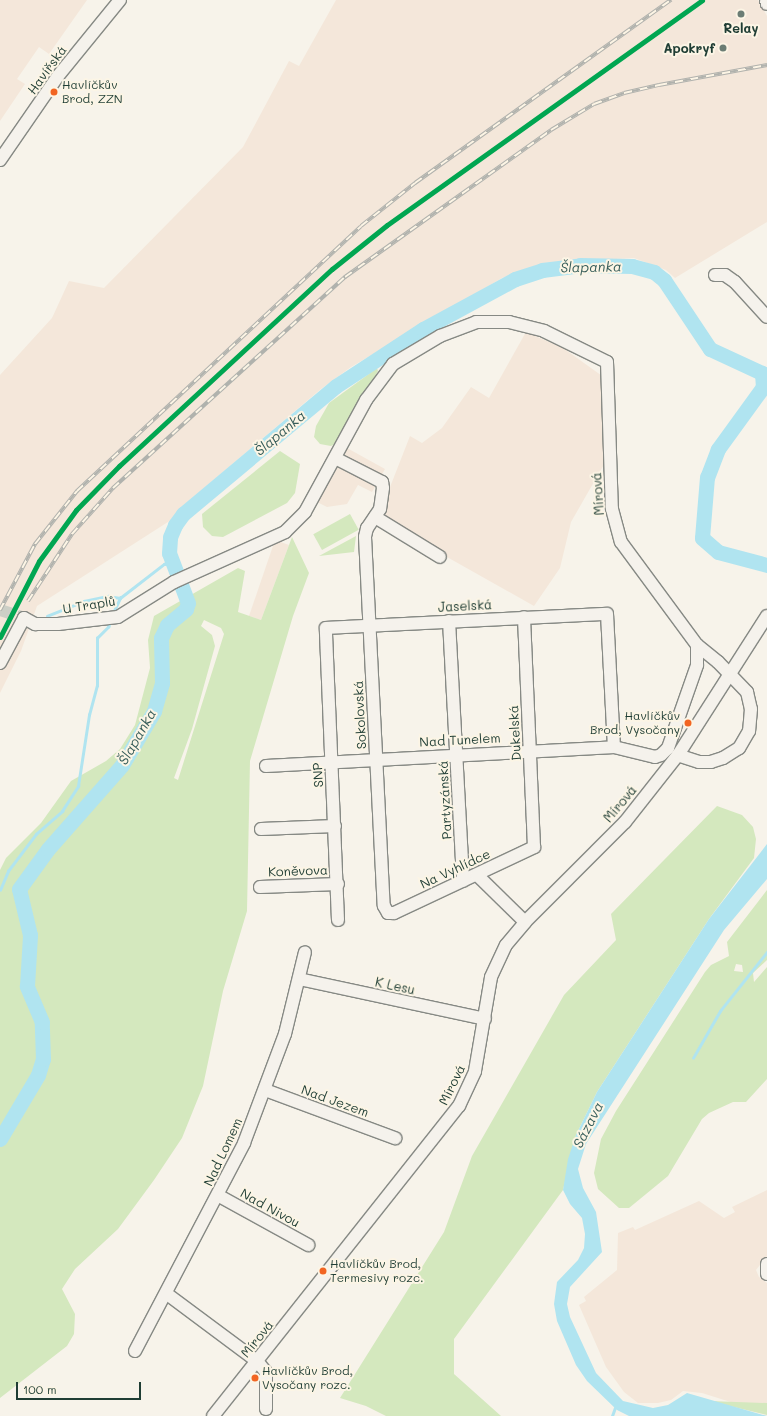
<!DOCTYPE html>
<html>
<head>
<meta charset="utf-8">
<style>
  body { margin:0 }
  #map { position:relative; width:767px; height:1416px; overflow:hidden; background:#f7f3ea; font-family:Mali,sans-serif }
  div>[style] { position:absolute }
  .built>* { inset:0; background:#f4e7da }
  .green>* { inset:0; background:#d4e8be; transform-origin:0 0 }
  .water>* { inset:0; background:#b0e4f0 }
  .stream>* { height:2.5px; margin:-1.25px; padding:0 1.25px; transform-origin:1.25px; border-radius:1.25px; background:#b0e4f0 }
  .river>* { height:15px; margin:-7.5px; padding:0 7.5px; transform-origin:7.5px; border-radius:7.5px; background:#b0e4f0 }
  .minor-tunnel>* { height:12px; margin-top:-6px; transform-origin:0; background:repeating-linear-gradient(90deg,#cccfc6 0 12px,transparent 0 18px) }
  .roads { filter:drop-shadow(1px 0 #868984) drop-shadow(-1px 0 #868984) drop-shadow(0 1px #868984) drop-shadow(0 -1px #868984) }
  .minor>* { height:12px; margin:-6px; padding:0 6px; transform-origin:6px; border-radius:6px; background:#f5f2ec }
  .rail>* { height:4px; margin-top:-2px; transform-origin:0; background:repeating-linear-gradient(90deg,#fcf5e5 0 8px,#b0b2ad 0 16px); box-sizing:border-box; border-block:1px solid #b0b2ad }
  .rail-1>* { height:5px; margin:-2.5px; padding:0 2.5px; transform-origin:2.5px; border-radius:2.5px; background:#00a651 }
  .dots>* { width:11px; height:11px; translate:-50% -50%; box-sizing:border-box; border:2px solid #fcf5e5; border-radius:50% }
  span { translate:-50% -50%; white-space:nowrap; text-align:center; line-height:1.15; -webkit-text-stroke:4px #fcf5e5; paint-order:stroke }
  .bus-label { font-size:12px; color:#1f3d34 }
  .left { translate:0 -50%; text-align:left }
  .right { translate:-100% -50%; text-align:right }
  .poi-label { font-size:13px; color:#1f3d34; font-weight:700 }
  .street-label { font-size:13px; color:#1f3d34 }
  .water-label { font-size:14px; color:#365d5a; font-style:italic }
  .scale { position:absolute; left:16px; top:1382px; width:125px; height:18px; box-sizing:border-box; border:2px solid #1f3d34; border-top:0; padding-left:5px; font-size:12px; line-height:14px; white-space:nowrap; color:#1f3d34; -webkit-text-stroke:3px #fcf5e5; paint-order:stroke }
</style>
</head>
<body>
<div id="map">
  <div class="built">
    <div style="clip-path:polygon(0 0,87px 0,49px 54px,39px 47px,17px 79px,25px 84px,0 121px)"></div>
    <div style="clip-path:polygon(336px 0,758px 0,767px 16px,767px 222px,675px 278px,666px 270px,634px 258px,544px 263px,502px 278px,351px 367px,321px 389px,185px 504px,171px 520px,37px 606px,21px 651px,0 693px,0 375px,52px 318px,69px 281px,104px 288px,243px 147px,289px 61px,299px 66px)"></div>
    <div style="clip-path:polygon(526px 332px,563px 348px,605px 378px,606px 461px,571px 522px,560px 568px,534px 606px,447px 557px,382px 517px,383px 505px,410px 436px,422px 443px,442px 428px,471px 387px,489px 398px)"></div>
    <div style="clip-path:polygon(347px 448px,385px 469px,372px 492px,358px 485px,347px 504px,327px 507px,317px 502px)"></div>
    <div style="clip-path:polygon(275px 540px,289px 545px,261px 620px,249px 616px)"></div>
    <div style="clip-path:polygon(767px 1190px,767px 1256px,756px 1270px,759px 1277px,767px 1283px,767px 1407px,737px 1404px,702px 1393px,683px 1391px,671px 1400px,658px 1403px,638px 1403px,624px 1392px,606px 1367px,579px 1305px,586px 1301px,584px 1297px,617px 1270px,618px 1233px,633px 1227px,635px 1230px,699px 1201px,724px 1218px,735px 1212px,732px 1207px)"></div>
  </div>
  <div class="green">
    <div style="clip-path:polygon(377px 368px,378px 371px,335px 444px,331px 446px,320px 444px,314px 437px,316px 426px,329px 403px)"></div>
    <div style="clip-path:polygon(280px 451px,300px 464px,295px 493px,287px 503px,223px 537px,212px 536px,203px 527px,202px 514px)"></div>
    <div style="left:350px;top:514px;width:18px;height:42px;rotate:61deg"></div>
    <div style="clip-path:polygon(356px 536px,354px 552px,319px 556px)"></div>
    <div style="clip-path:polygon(evenodd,292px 537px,309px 573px,293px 616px,250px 761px,247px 911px,223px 991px,203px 1086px,182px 1138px,154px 1180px,118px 1229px,75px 1269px,62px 1289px,75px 1314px,74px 1334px,67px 1346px,0 1398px,0 870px,6px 858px,41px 823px,71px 781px,106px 761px,120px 749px,135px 725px,150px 668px,148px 640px,154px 616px,238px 568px,245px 571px,238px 612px,261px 620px,292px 537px,204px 620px,221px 628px,224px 634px,178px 780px,174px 778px,192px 729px,215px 646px,212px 635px,201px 626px,204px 620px)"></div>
    <div style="clip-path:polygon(717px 806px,742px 815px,753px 827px,756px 839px,754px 858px,709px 919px,597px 1092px,576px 1135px,563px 1190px,454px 1339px,454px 1374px,501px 1416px,386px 1416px,366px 1406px,340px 1398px,444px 1232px,472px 1156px,564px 995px,616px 940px,611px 914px)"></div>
    <div style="clip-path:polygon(evenodd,767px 890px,767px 960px,753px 973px,754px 982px,767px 967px,767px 1079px,746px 1102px,733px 1102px,709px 1113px,702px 1119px,668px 1176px,629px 1208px,619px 1208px,598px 1189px,594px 1173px,601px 1139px,616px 1111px,705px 972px,711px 965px,729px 956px,727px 942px,767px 890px,736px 964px,742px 965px,743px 972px,734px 971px,736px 964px)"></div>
    <div style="clip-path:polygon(709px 1401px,767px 1403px,767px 1415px)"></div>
  </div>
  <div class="water">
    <div style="clip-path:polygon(767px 844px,767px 879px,724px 930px,586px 1144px,578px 1169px,583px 1188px,596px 1212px,602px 1252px,570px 1287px,567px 1304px,570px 1317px,596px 1373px,623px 1401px,653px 1408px,668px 1405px,687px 1393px,767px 1416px,629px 1416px,617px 1410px,587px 1381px,576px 1365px,557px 1321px,554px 1304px,557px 1282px,578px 1260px,584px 1248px,585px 1234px,582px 1218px,570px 1204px,563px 1190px,568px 1159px,576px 1135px,597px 1092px,709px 919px)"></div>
  </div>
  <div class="stream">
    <div style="left:113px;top:613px;width:17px;rotate:-65deg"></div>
    <div style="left:47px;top:616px;width:40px;rotate:-22deg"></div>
    <div style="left:84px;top:601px;width:25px;rotate:-12deg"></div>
    <div style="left:108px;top:596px;width:12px;rotate:9deg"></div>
    <div style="left:120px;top:598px;width:56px;rotate:-37.7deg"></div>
    <div style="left:164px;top:564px;width:9px;rotate:-6deg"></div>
    <div style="left:0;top:890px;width:21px;rotate:-67deg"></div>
    <div style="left:8px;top:871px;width:46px;rotate:-52.9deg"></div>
    <div style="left:36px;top:834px;width:35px;rotate:-41deg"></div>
    <div style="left:62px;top:811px;width:30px;rotate:-57deg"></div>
    <div style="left:78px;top:786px;width:72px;rotate:-81.2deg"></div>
    <div style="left:89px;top:715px;width:30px;rotate:-75deg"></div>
    <div style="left:97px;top:686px;width:48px;rotate:-90deg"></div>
    <div style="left:97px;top:638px;width:16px;rotate:-45deg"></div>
    <div style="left:108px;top:627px;width:5px;rotate:-68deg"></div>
    <div style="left:693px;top:1058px;width:54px;rotate:-60.1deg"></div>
    <div style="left:720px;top:1011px;width:75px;rotate:-51.5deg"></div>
    <div style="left:612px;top:1416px;width:12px;rotate:-70deg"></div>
  </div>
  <div class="river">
    <div style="left:0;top:1139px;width:74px;rotate:-59.3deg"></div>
    <div style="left:38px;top:1075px;width:17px;rotate:-73deg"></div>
    <div style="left:43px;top:1059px;width:37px;rotate:-92deg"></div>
    <div style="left:42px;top:1022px;width:39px;rotate:-113deg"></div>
    <div style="left:27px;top:986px;width:51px;rotate:-86.6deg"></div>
    <div style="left:30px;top:935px;width:47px;rotate:-103.4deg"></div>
    <div style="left:19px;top:889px;width:49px;rotate:-54.1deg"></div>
    <div style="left:48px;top:849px;width:112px;rotate:-48.6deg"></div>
    <div style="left:122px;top:765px;width:63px;rotate:-59.3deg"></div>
    <div style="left:154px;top:711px;width:29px;rotate:-74deg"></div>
    <div style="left:162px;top:683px;width:45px;rotate:-91.3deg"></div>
    <div style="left:161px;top:638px;width:14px;rotate:-65deg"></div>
    <div style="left:167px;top:625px;width:25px;rotate:-40deg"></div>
    <div style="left:186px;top:609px;width:6px;rotate:-72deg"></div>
    <div style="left:188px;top:603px;width:53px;rotate:-110.8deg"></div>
    <div style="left:169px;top:553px;width:16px;rotate:-86deg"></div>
    <div style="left:170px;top:537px;width:13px;rotate:-67deg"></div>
    <div style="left:175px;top:525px;width:14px;rotate:-54deg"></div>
    <div style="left:183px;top:514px;width:199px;rotate:-39.9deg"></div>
    <div style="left:336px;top:386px;width:104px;rotate:-33.2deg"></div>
    <div style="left:423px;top:329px;width:105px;rotate:-28.5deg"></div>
    <div style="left:515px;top:279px;width:28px;rotate:-18deg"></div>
    <div style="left:542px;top:270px;width:38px;rotate:-7deg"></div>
    <div style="left:580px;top:265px;width:52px;rotate:1.1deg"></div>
    <div style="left:632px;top:266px;width:23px;rotate:15deg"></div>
    <div style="left:654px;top:272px;width:13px;rotate:39deg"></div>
    <div style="left:664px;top:280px;width:83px;rotate:56.3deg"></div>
    <div style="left:710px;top:349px;width:57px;rotate:24.8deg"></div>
    <div style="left:762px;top:373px;width:14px;rotate:86deg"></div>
    <div style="left:763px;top:387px;width:77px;rotate:126deg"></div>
    <div style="left:718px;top:449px;width:30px;rotate:111deg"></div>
    <div style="left:707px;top:477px;width:61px;rotate:94.7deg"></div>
    <div style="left:702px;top:538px;width:21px;rotate:41deg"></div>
    <div style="left:718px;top:552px;width:51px;rotate:14.9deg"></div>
  </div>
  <div class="minor-tunnel">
    <div style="left:0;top:610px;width:25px;rotate:18deg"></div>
  </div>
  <div class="roads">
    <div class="minor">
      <div style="left:766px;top:0;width:4px;rotate:76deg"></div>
      <div style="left:0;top:160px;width:102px;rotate:-55.4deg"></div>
      <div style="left:58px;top:76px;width:98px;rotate:-50.8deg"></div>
      <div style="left:715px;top:275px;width:10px"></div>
      <div style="left:725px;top:275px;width:12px;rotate:35deg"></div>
      <div style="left:735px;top:282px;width:47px;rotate:47.6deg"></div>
      <div style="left:335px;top:458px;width:53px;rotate:27.1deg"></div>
      <div style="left:382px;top:482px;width:6px;rotate:81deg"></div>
      <div style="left:383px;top:488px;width:21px;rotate:98deg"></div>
      <div style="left:380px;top:509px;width:23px;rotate:124deg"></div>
      <div style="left:367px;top:528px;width:9px;rotate:103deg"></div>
      <div style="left:365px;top:537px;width:369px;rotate:87.1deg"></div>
      <div style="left:384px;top:906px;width:8px;rotate:60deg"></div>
      <div style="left:388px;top:913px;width:6px"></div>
      <div style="left:394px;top:913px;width:155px;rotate:-25.2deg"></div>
      <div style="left:534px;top:847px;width:230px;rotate:-92.5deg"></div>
      <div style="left:375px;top:517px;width:76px;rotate:31.6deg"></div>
      <div style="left:449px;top:621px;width:260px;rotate:86.9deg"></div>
      <div style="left:0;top:663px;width:51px;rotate:-61.9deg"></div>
      <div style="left:24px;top:618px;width:13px;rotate:29deg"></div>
      <div style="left:35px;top:624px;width:23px"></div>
      <div style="left:58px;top:624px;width:60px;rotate:-6.7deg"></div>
      <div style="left:118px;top:617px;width:66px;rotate:-32deg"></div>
      <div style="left:174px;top:582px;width:122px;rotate:-24.2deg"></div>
      <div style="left:285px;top:532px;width:28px;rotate:-45deg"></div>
      <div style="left:305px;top:512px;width:128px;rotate:-61.4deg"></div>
      <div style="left:366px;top:400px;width:45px;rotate:-53.1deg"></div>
      <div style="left:393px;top:364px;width:55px;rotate:-30.8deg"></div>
      <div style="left:440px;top:336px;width:39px;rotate:-21deg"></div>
      <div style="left:476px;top:322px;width:33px"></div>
      <div style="left:509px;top:322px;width:36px;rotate:14deg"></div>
      <div style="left:544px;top:331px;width:70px;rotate:26.2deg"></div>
      <div style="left:607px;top:362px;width:147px;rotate:88.1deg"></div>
      <div style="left:612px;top:509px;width:34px;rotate:75deg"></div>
      <div style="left:621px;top:542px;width:128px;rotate:53.6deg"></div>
      <div style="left:697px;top:645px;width:27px;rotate:39deg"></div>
      <div style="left:718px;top:662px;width:42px;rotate:46deg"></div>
      <div style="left:747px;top:692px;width:17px;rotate:77deg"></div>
      <div style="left:751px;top:709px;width:22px;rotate:95deg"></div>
      <div style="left:749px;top:731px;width:20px;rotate:120deg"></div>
      <div style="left:739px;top:748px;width:19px;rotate:148deg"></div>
      <div style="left:723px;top:758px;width:13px;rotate:162deg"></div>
      <div style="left:711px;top:762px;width:12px;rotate:180deg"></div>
      <div style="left:699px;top:762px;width:22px;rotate:-162deg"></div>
      <div style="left:266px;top:766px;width:349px;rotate:-3.1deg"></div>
      <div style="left:614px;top:747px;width:42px;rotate:13.7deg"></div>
      <div style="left:655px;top:757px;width:6px;rotate:-18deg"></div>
      <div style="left:661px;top:755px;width:10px;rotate:-45deg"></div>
      <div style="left:668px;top:748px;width:88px;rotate:-70.7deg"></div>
      <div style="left:697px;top:665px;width:20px;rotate:-90deg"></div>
      <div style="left:261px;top:829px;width:74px;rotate:-2.3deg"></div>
      <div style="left:477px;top:875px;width:67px;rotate:44.4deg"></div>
      <div style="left:260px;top:887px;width:78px;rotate:-2.2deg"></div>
      <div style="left:338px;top:920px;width:292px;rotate:-92.4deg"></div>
      <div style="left:326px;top:628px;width:281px;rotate:-2.9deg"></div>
      <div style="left:607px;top:614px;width:133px;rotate:87deg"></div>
      <div style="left:299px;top:979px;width:190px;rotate:12.1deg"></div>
      <div style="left:265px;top:1090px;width:139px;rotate:20.3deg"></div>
      <div style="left:219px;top:1196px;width:102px;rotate:28.8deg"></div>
      <div style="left:767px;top:1264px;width:10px;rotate:90deg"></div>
      <div style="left:167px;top:1294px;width:112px;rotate:36.7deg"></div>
      <div style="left:257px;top:1361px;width:14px;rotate:51deg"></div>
      <div style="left:266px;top:1372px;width:37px;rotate:90deg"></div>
      <div style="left:135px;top:1351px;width:235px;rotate:-62.3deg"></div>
      <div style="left:244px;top:1143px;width:116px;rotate:-69.4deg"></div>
      <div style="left:285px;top:1034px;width:84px;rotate:-76.3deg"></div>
      <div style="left:213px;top:1416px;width:396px;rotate:-51.6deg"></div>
      <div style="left:459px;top:1106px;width:38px;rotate:-65deg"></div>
      <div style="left:475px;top:1071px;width:95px;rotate:-80.3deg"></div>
      <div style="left:491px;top:977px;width:35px;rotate:-65deg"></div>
      <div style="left:506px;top:945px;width:30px;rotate:-50deg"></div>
      <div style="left:525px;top:922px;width:141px;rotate:-45deg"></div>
      <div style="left:625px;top:822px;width:85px;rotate:-51.7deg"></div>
      <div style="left:678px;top:755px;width:165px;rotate:-57.4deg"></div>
    </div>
  </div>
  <div class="rail">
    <div style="left:28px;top:601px;width:80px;rotate:-56.7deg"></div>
    <div style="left:72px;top:534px;width:62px;rotate:-48.3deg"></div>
    <div style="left:113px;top:488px;width:314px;rotate:-42.3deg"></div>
    <div style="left:345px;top:277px;width:253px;rotate:-35.5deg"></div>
    <div style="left:551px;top:130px;width:50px;rotate:-31.2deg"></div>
    <div style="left:594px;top:104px;width:32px;rotate:-20deg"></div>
    <div style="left:624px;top:93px;width:36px;rotate:-13deg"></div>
    <div style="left:659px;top:85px;width:110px;rotate:-10.5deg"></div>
    <div style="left:0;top:610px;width:75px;rotate:-62.1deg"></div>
    <div style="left:35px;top:544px;width:68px;rotate:-51.6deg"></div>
    <div style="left:77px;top:491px;width:388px;rotate:-43deg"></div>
    <div style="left:361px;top:226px;width:69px;rotate:-38.5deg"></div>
    <div style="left:415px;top:183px;width:315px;rotate:-35.6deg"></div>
  </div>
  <div class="rail-1">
    <div style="left:0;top:637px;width:85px;rotate:-62.8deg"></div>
    <div style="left:39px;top:561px;width:63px;rotate:-54deg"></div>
    <div style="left:76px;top:510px;width:62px;rotate:-45.7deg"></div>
    <div style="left:119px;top:466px;width:290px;rotate:-42.8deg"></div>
    <div style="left:332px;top:269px;width:70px;rotate:-38.7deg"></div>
    <div style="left:387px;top:225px;width:387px;rotate:-35.5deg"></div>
  </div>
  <div class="dots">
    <div style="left:741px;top:14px;background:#6b7d74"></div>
    <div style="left:723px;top:48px;background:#6b7d74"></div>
    <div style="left:54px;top:92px;background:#f26522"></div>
    <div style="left:688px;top:723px;background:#f26522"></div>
    <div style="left:323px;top:1271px;background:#f26522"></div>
    <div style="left:255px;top:1378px;background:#f26522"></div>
  </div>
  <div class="bus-label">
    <span class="left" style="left:62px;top:92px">Havlíčkův<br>Brod, ZZN</span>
    <span class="right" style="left:680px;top:723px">Havlíčkův<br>Brod, Vysočany</span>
    <span class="left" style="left:330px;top:1271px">Havlíčkův Brod,<br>Termesivy rozc.</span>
    <span class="left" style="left:262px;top:1378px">Havlíčkův Brod,<br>Vysočany rozc.</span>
  </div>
  <div class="poi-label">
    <span style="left:741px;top:28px">Relay</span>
    <span class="right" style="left:715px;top:48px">Apokryf</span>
  </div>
  <div class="street-label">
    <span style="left:47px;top:70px;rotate:-54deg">Havířská</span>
    <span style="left:598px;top:494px;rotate:-94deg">Mírová</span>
    <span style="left:89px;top:605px;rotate:-9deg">U Traplů</span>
    <span style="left:465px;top:606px;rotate:-3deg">Jaselská</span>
    <span style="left:360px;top:715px;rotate:-93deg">Sokolovská</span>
    <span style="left:515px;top:733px;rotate:-93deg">Dukelská</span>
    <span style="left:460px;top:740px;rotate:-3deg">Nad Tunelem</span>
    <span style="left:318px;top:775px;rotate:-93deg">SNP</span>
    <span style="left:445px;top:800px;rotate:-93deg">Partyzánská</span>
    <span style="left:620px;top:804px;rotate:-50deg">Mírová</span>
    <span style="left:455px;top:869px;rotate:-25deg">Na Vyhlídce</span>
    <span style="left:298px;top:871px;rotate:-2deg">Koněvova</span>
    <span style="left:395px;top:986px;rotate:12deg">K Lesu</span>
    <span style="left:452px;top:1085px;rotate:-64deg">Mírová</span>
    <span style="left:335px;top:1101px;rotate:20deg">Nad Jezem</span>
    <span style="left:223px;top:1152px;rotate:-65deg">Nad Lomem</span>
    <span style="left:270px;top:1208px;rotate:29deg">Nad Nivou</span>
    <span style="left:257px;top:1339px;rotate:-51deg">Mírová</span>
  </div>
  <div class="water-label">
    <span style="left:591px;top:267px;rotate:-1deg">Šlapanka</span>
    <span style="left:280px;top:433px;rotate:-40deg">Šlapanka</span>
    <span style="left:137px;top:737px;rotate:-60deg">Šlapanka</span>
    <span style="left:588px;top:1125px;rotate:-63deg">Sázava</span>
  </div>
  <div class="scale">100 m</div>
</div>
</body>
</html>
